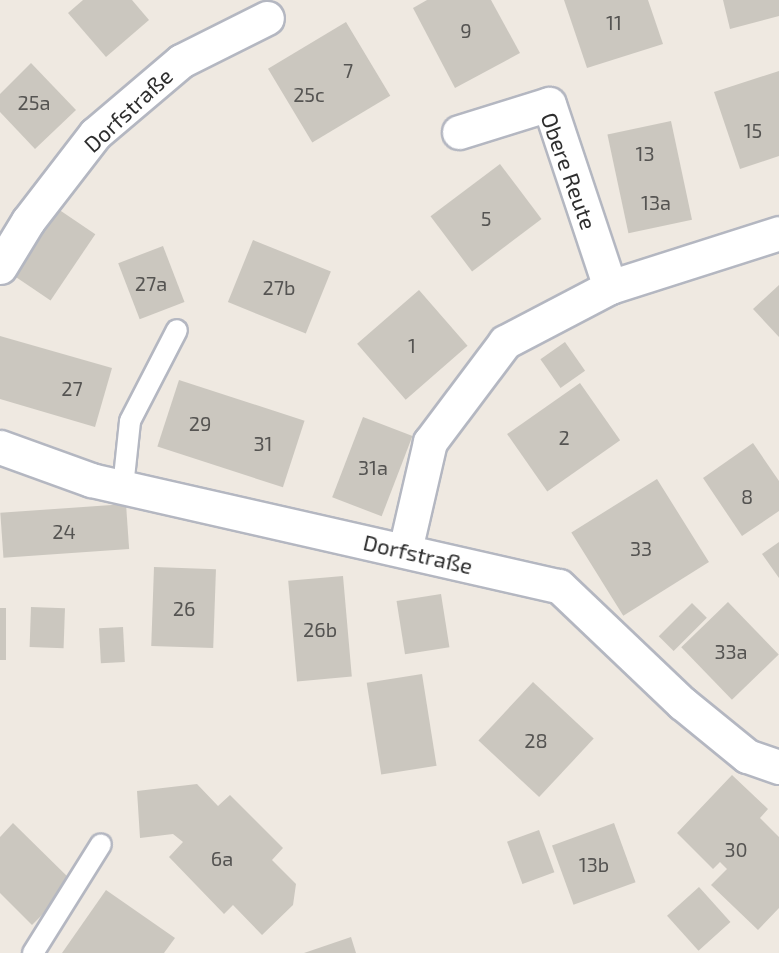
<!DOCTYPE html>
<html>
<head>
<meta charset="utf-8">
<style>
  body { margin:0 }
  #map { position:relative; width:779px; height:953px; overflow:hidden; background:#efe9e1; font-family:"Exo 2",sans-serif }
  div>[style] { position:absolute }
  .building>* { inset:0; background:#cbc7bf; transform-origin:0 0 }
  .roads { filter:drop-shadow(2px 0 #b4b7c1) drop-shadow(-2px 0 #b4b7c1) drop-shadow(0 2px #b4b7c1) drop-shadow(0 -2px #b4b7c1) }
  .service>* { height:20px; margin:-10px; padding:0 10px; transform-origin:10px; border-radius:10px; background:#fff }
  .minor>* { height:33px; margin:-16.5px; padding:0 16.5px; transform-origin:16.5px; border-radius:16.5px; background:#fff }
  span { translate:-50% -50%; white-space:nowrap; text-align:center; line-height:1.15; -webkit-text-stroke:4.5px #fff; paint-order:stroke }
  .number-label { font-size:20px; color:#555452 }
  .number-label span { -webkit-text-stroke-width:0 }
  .street-label { font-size:22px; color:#2e2e2e }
</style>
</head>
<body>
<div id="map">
  <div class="building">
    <div style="clip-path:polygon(83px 0,132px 0,149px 20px,106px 57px,68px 13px)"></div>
    <div style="clip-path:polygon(427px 0,491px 0,520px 53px,455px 88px,413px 8px)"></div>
    <div style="clip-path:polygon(564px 0,648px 0,663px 44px,587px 68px)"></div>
    <div style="clip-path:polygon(723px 0,779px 0,779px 16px,730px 29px)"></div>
    <div style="left:346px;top:22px;width:86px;height:91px;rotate:59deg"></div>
    <div style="clip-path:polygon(31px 63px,76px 110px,35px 149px,0 112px,0 94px)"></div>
    <div style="clip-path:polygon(779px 71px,779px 156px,740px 169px,714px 92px)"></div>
    <div style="left:671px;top:121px;width:101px;height:65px;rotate:78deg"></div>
    <div style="left:500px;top:164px;width:69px;height:87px;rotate:53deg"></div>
    <div style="left:58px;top:209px;width:45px;height:80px;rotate:34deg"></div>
    <div style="left:253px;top:240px;width:84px;height:67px;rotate:22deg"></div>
    <div style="left:163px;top:246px;width:60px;height:48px;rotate:69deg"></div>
    <div style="clip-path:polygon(779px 285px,779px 337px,753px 309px)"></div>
    <div style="left:419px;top:290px;width:74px;height:82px;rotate:49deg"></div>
    <div style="clip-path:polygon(0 336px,112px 368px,95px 427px,0 399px)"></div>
    <div style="left:565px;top:342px;width:35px;height:30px;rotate:55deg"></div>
    <div style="left:179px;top:380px;width:132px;height:70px;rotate:18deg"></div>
    <div style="left:580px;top:383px;width:70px;height:89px;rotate:55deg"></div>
    <div style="left:363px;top:417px;width:53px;height:86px;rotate:21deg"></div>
    <div style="clip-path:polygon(753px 443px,779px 481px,779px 511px,742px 536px,703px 478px)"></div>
    <div style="left:657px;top:479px;width:98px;height:101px;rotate:58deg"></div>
    <div style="left:126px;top:504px;width:45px;height:126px;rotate:86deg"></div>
    <div style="clip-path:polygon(779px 542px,779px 578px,762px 554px)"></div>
    <div style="left:154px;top:567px;width:62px;height:79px;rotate:2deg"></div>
    <div style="left:343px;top:576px;width:101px;height:55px;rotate:85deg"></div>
    <div style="left:441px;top:594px;width:54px;height:45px;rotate:81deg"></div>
    <div style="left:728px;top:602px;width:73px;height:65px;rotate:46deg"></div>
    <div style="left:692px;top:603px;width:21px;height:47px;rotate:45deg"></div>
    <div style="left:31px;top:607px;width:34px;height:40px;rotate:2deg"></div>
    <div style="left:0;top:608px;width:6px;height:52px"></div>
    <div style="left:123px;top:627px;width:35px;height:24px;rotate:87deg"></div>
    <div style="left:422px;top:674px;width:93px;height:56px;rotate:81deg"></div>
    <div style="left:533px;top:682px;width:83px;height:80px;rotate:43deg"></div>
    <div style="clip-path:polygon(732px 775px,768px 809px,760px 818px,779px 837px,779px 908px,758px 930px,711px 885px,727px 869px,720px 862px,713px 869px,677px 833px)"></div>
    <div style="clip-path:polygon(197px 784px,218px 806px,230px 795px,283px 848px,272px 860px,296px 884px,293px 905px,262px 935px,233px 905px,224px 914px,169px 857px,183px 842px,173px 834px,140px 838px,137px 791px)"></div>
    <div style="clip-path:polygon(13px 823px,74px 883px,32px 925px,0 893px,0 837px)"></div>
    <div style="left:614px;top:823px;width:63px;height:66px;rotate:70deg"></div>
    <div style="left:539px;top:830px;width:45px;height:34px;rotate:70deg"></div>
    <div style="left:699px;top:887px;width:47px;height:43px;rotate:48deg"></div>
    <div style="clip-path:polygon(106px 890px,175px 938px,164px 953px,62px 953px)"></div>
    <div style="clip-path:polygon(351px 937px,356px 953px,304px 953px)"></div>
  </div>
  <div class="roads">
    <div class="service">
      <div style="left:123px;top:487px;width:66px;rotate:-83.9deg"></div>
      <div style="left:130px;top:421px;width:102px;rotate:-62.7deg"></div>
      <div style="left:33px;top:953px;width:128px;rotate:-58deg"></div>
    </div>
    <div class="minor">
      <div style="left:459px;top:132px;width:94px;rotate:-17.3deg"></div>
      <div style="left:549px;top:104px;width:193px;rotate:71.6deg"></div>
      <div style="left:0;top:267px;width:54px;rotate:-58.7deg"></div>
      <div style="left:28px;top:221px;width:110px;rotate:-52.4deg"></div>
      <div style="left:95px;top:134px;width:113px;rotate:-40.3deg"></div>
      <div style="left:181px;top:61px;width:96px;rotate:-26.6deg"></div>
      <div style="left:0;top:447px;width:97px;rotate:19.9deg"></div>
      <div style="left:91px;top:480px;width:480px;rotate:12.8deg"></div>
      <div style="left:559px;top:586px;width:170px;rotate:43.6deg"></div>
      <div style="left:682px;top:703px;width:84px;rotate:39.2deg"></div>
      <div style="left:747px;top:756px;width:34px;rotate:19deg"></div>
      <div style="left:405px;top:550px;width:111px;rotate:-77deg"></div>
      <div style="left:430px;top:442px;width:125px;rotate:-53.1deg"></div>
      <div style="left:505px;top:342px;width:119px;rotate:-27.6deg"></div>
      <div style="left:610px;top:287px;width:177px;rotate:-17.7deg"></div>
    </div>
  </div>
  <div class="number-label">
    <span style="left:614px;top:22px">11</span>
    <span style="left:466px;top:30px">9</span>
    <span style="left:348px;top:70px">7</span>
    <span style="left:309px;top:94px">25c</span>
    <span style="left:34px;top:102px">25a</span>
    <span style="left:753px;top:130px">15</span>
    <span style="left:645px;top:153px">13</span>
    <span style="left:656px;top:202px">13a</span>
    <span style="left:486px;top:218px">5</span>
    <span style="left:151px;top:283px">27a</span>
    <span style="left:279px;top:287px">27b</span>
    <span style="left:412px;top:345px">1</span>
    <span style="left:72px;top:388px">27</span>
    <span style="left:200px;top:423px">29</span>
    <span style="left:564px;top:437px">2</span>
    <span style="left:263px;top:443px">31</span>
    <span style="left:373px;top:467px">31a</span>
    <span style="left:747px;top:496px">8</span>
    <span style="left:64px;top:531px">24</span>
    <span style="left:641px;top:548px">33</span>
    <span style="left:184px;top:608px">26</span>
    <span style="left:320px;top:629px">26b</span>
    <span style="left:731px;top:651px">33a</span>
    <span style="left:536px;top:740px">28</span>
    <span style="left:736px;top:849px">30</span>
    <span style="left:222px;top:858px">6a</span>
    <span style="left:594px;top:864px">13b</span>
  </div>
  <div class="street-label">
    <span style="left:128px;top:110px;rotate:-43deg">Dorfstraße</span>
    <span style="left:569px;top:171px;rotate:70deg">Obere Reute</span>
    <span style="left:418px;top:554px;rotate:13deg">Dorfstraße</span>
  </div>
</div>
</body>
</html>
